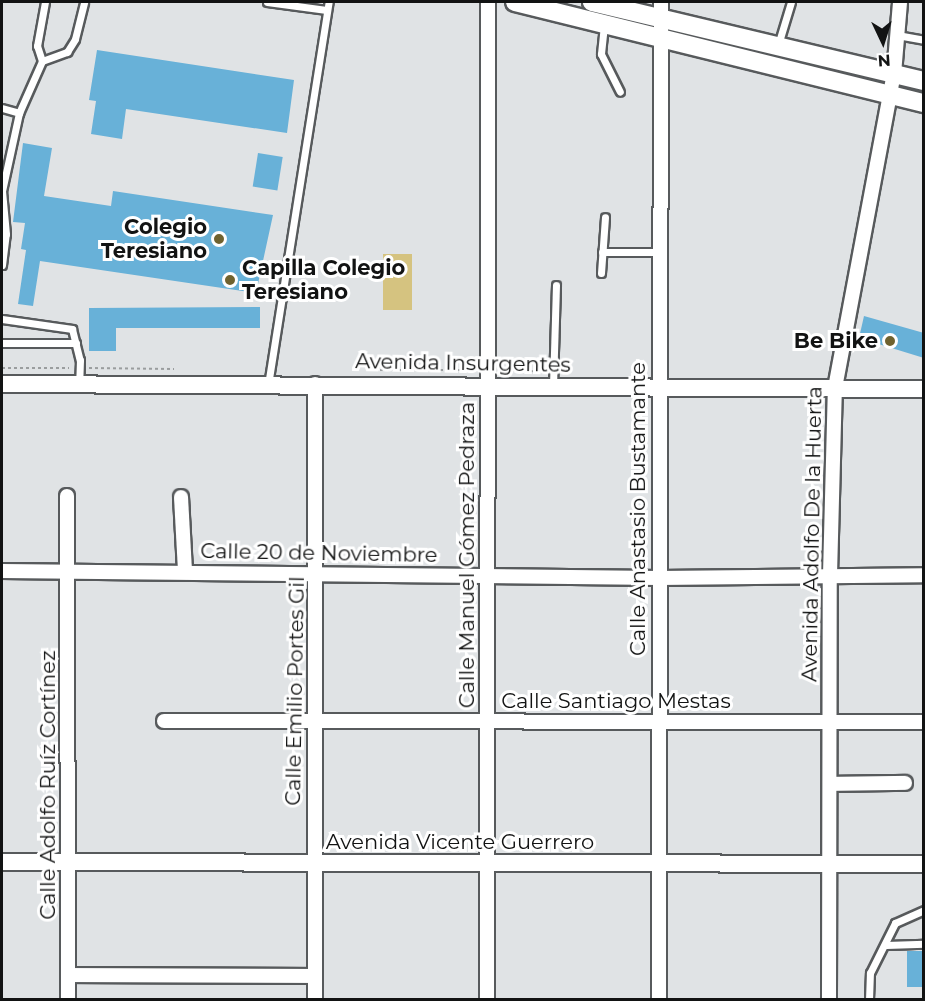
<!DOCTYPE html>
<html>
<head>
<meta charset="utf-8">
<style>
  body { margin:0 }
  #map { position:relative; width:925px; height:1001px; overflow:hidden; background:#e0e3e5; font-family:Montserrat,sans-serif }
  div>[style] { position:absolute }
  .green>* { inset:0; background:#d5c380; transform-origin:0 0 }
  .building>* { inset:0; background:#68b1d8; transform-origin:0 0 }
  .path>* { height:2px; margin-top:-1px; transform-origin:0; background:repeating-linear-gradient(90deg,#9a9d9e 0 3px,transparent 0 6px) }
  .roads { filter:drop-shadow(2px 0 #575a5c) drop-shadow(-2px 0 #575a5c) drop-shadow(0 2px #575a5c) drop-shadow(0 -2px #575a5c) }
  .service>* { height:7px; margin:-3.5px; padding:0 3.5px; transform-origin:3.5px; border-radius:3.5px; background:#fff }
  .minor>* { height:14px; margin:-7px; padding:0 7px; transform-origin:7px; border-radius:7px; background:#fff }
  .tertiary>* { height:16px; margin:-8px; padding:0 8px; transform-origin:8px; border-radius:8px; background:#fff }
  .secondary>* { height:18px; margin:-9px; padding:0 9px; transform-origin:9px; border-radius:9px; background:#fff }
  .dots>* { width:16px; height:16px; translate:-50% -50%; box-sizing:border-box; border:3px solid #fff; border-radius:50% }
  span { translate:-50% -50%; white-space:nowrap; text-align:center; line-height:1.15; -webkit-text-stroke:6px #fff; paint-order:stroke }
  .poi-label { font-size:21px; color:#121313; font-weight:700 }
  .right { translate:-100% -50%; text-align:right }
  .left { translate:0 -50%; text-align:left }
  .street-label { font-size:21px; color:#121313 }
  .frame { position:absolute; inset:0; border:3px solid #121313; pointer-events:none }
  .north { position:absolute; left:853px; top:12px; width:60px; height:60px; -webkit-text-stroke:4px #fff; paint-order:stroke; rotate:176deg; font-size:16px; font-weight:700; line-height:24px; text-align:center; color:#121313 }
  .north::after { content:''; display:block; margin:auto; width:21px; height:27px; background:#121313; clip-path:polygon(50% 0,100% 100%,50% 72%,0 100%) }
</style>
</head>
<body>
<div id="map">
  <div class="green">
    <div style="left:383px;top:254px;width:29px;height:56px"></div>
  </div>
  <div class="building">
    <div style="clip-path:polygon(97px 50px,294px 80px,287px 133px,126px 109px,122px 139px,91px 134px,96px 101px,89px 100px)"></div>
    <div style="clip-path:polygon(23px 143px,52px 148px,44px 196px,111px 206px,113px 191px,273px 215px,256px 293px,40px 261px,33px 306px,18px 304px,26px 250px,21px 249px,25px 223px,13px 222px)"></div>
    <div style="left:258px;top:153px;width:25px;height:34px;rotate:9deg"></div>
    <div style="clip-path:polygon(260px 307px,260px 328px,116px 328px,116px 351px,89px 351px,89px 308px)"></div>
    <div style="clip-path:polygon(864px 316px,924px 333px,924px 358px,859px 338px)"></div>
    <div style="left:907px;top:951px;width:17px;height:36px"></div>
  </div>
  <div class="path">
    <div style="left:2px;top:368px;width:67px"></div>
    <div style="left:89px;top:368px;width:85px;rotate:0.7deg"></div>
    <div style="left:380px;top:370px;width:94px"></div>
    <div style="left:500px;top:370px;width:34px;rotate:2deg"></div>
  </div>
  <div class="roads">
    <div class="service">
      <div style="left:267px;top:2px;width:60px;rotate:7.7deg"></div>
      <div style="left:604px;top:25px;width:29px;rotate:96deg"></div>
      <div style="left:601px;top:54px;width:42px;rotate:63.4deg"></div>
      <div style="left:897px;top:35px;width:27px;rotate:10deg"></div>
      <div style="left:778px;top:45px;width:45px;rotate:-73.2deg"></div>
      <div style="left:42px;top:61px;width:27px;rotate:-20deg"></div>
      <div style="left:67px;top:52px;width:15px;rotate:-58deg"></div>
      <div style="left:75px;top:39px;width:38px;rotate:-76deg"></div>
      <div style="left:2px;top:108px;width:18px;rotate:16deg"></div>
      <div style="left:19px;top:113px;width:57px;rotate:-66.1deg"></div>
      <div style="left:42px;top:61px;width:16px;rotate:-108deg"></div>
      <div style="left:37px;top:46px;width:45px;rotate:-79.7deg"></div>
      <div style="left:602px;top:252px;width:59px"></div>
      <div style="left:2px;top:265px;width:31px;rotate:-83deg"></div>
      <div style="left:6px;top:234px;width:43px;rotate:-95.3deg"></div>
      <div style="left:2px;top:191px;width:80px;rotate:-77.7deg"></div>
      <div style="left:601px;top:273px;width:56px;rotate:-85.9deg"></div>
      <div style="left:2px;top:319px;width:71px;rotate:8.1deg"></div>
      <div style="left:72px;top:329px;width:32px;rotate:76deg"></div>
      <div style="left:80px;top:360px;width:23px;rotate:92deg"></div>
      <div style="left:2px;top:343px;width:74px"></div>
      <div style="left:268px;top:385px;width:388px;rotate:-81deg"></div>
      <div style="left:553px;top:386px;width:101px;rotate:-88.3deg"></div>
      <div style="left:886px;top:945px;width:38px;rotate:-2deg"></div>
      <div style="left:869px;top:1000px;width:27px;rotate:-88deg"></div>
      <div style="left:870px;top:973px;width:56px;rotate:-63.4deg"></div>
      <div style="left:895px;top:923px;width:32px;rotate:-24deg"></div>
    </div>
    <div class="minor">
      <div style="left:67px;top:496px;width:504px;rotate:89.89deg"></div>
      <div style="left:181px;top:497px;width:75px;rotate:86.9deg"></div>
      <div style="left:2px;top:571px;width:657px;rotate:0.61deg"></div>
      <div style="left:659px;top:578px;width:265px;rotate:-0.6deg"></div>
      <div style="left:164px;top:721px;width:760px;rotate:0.08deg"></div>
      <div style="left:830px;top:784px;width:75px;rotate:-0.8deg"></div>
      <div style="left:69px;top:975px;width:245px;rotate:0.2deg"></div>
      <div style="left:315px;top:1000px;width:616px;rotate:-90deg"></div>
      <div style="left:487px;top:1000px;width:998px;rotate:-89.94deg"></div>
      <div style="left:659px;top:1000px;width:998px;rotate:-89.89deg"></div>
      <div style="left:829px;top:1000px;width:425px;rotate:-89.9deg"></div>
      <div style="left:830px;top:575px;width:187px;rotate:-88.5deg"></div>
      <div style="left:835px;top:388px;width:319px;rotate:-79.4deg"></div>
      <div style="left:894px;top:74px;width:72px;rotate:-85.2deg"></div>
    </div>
    <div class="tertiary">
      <div style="left:2px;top:384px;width:922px;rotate:0.31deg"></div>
      <div style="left:2px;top:862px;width:922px;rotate:0.12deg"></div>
    </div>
    <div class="secondary">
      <div style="left:515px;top:2px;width:421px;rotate:13.9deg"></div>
      <div style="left:592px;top:2px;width:341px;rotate:13.4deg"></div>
    </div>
  </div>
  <div class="dots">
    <div style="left:219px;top:239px;background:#6f622f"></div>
    <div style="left:230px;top:280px;background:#6f622f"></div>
    <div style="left:890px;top:341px;background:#6f622f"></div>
  </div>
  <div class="poi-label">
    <span class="right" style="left:207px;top:239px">Colegio<br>Teresiano</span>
    <span class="left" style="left:242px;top:280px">Capilla Colegio<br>Teresiano</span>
    <span class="right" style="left:878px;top:341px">Be Bike</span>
  </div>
  <div class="street-label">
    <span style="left:463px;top:363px;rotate:1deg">Avenida Insurgentes</span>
    <span style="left:638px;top:509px;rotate:-90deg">Calle Anastasio Bustamante</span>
    <span style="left:812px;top:534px;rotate:-89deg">Avenida Adolfo De la Huerta</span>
    <span style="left:319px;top:553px;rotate:1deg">Calle 20 de Noviembre</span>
    <span style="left:467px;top:555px;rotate:-90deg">Calle Manuel Gómez Pedraza</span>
    <span style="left:295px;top:691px;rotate:-89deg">Calle Emilio Portes Gil</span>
    <span style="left:616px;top:701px">Calle Santiago Mestas</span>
    <span style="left:48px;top:785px;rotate:-90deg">Calle Adolfo Ruíz Cortínez</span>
    <span style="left:460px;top:842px">Avenida Vicente Guerrero</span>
  </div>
  <div class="frame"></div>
  <div class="north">N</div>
</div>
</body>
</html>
